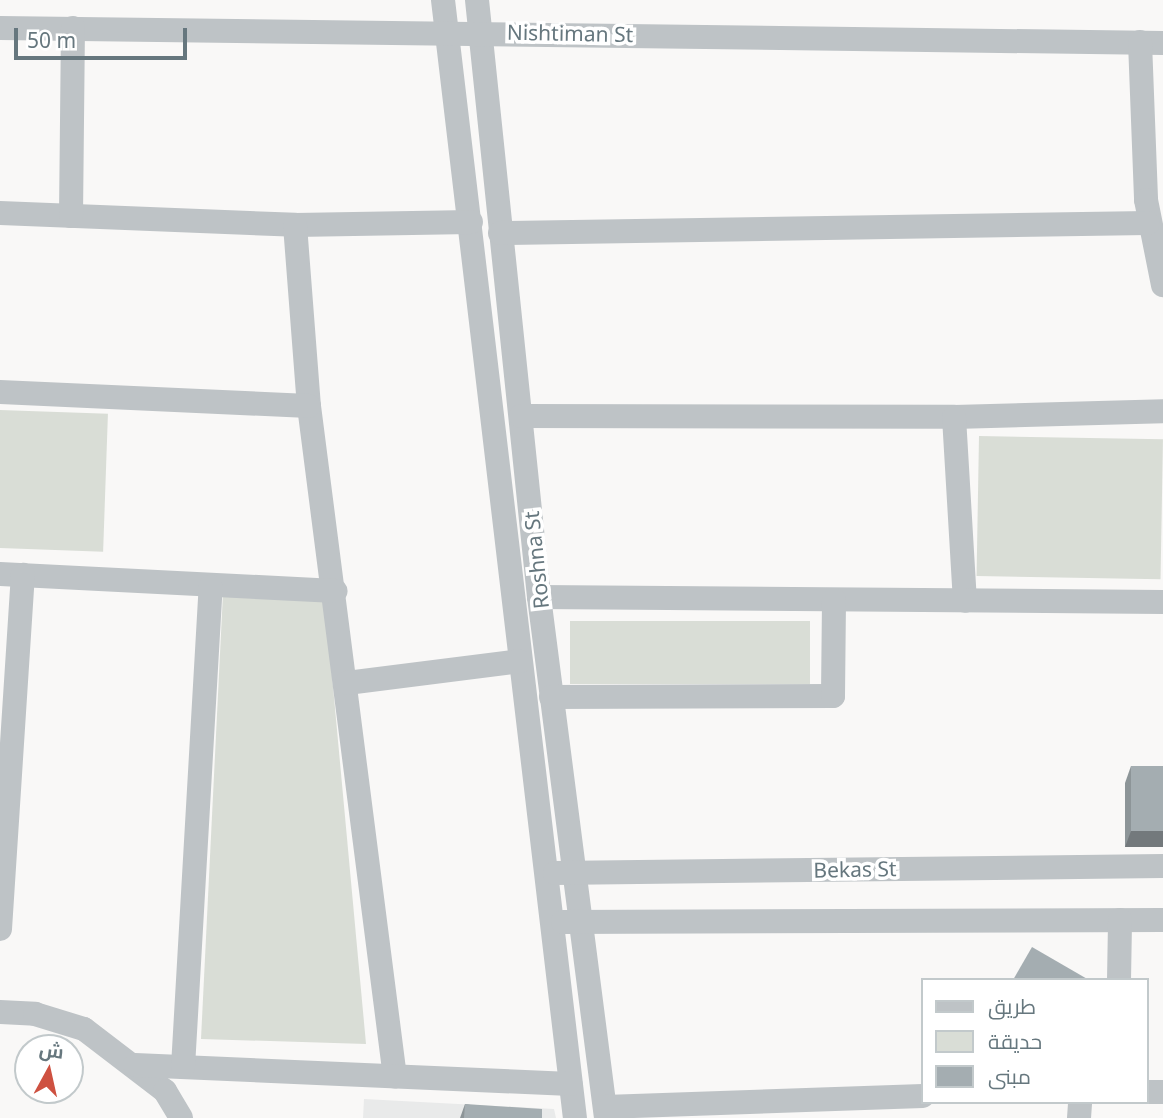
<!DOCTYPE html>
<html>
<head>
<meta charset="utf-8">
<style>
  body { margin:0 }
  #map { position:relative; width:1163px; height:1118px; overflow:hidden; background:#f9f8f7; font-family:"Noto Sans",Cairo,sans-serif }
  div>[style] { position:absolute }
  .built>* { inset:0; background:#e9eaea }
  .green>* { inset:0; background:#d9ddd6; transform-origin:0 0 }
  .minor>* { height:24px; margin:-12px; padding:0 12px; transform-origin:12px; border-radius:12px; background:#bec3c6 }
  .wall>* { inset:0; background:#8d9598 }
  .shaded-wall>* { inset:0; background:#73797c }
  .building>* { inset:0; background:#a4adb1; transform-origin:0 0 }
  span { translate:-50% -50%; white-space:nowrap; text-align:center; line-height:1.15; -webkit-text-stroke:7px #fff; paint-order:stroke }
  .street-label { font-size:21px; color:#66777e }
  .legend { position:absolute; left:921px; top:978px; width:228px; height:126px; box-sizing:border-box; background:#fff; border:2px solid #c2c9cb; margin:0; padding:9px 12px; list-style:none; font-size:21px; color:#66777e }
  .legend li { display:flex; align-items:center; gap:14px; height:35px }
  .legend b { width:35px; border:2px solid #c2c9cb }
  .north { position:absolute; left:14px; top:1034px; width:70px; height:70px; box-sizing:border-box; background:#fff; border:2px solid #c2c9cb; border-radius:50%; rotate:8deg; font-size:19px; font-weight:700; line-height:28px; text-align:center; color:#66777e }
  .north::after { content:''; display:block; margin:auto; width:24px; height:32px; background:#ce5141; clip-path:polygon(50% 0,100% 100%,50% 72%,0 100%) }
  .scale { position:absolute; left:14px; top:28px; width:173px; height:32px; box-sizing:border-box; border:4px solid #66777e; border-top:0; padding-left:9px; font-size:21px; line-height:24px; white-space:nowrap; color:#66777e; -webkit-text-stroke:5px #fff; paint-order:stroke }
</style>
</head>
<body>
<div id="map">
  <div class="built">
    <div style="clip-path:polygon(364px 1099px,554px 1109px,556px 1118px,363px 1118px)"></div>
  </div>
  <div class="green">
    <div style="left:0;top:410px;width:108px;height:138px;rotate:2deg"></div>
    <div style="left:979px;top:436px;width:184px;height:140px;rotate:1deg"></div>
    <div style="clip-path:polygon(223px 593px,325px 600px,366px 1044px,201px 1039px)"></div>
    <div style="left:570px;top:621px;width:240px;height:63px"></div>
  </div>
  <div class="minor">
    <div style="left:443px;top:0;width:1126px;rotate:83.27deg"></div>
    <div style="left:477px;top:0;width:600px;rotate:84.07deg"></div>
    <div style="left:539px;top:597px;width:525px;rotate:82.67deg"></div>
    <div style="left:0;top:28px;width:1163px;rotate:0.74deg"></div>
    <div style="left:1140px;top:42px;width:158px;rotate:87.8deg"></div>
    <div style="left:1146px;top:200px;width:87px;rotate:78.7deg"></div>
    <div style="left:0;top:213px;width:295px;rotate:2.3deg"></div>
    <div style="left:295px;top:225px;width:176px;rotate:-1deg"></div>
    <div style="left:71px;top:216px;width:188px;rotate:-89.4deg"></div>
    <div style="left:295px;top:225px;width:182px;rotate:85.6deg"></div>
    <div style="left:309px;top:406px;width:676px;rotate:82.7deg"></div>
    <div style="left:500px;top:233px;width:648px;rotate:-0.88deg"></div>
    <div style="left:0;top:392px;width:309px;rotate:2.6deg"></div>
    <div style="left:521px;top:416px;width:433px;rotate:0.1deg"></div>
    <div style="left:954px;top:417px;width:209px;rotate:-1.6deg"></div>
    <div style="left:954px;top:417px;width:184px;rotate:86.6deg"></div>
    <div style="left:0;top:574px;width:336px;rotate:2.9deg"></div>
    <div style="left:539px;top:597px;width:624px;rotate:0.46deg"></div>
    <div style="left:347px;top:683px;width:174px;rotate:-7.2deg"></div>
    <div style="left:551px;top:697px;width:282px;rotate:-0.2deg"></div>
    <div style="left:833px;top:696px;width:96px;rotate:-89.4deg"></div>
    <div style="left:555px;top:873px;width:608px;rotate:-0.66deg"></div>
    <div style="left:563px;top:922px;width:600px;rotate:-0.19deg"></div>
    <div style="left:0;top:929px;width:355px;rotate:-86.3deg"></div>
    <div style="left:1119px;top:980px;width:60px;rotate:-89deg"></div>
    <div style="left:0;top:1012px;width:35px;rotate:3deg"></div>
    <div style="left:35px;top:1014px;width:51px;rotate:17deg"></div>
    <div style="left:84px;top:1029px;width:102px;rotate:37.4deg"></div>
    <div style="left:165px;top:1091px;width:31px;rotate:59deg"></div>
    <div style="left:135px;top:1065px;width:436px;rotate:2.5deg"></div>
    <div style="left:183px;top:1067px;width:481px;rotate:-86.7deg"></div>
    <div style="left:1147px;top:1092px;width:16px"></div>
    <div style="left:605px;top:1107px;width:318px;rotate:-2deg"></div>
    <div style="left:1079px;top:1118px;width:16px;rotate:-86deg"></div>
  </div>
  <div class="wall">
    <div style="clip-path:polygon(1131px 766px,1163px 766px,1163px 847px,1125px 847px,1125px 783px)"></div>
    <div style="clip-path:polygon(465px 1104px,542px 1118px,460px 1118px)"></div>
  </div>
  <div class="shaded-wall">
    <div style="clip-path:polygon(1131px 831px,1163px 831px,1163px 847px,1125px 847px)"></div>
  </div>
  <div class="building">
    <div style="left:1131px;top:766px;width:32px;height:65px"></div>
    <div style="clip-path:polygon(1032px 947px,1089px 980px,1013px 980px)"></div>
    <div style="clip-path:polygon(465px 1104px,542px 1109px,542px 1118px,464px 1118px)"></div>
  </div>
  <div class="street-label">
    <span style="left:570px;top:33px;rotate:1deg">Nishtiman St</span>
    <span style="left:536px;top:560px;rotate:-96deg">Roshna St</span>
    <span style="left:855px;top:869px;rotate:-1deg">Bekas St</span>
  </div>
  <ul class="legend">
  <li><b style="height:9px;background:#bec3c6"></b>طريق</li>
  <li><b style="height:19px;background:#d9ddd6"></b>حديقة</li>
  <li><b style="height:19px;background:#a4adb1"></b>مبنى</li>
  </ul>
  <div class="north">ش</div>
  <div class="scale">50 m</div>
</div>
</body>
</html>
